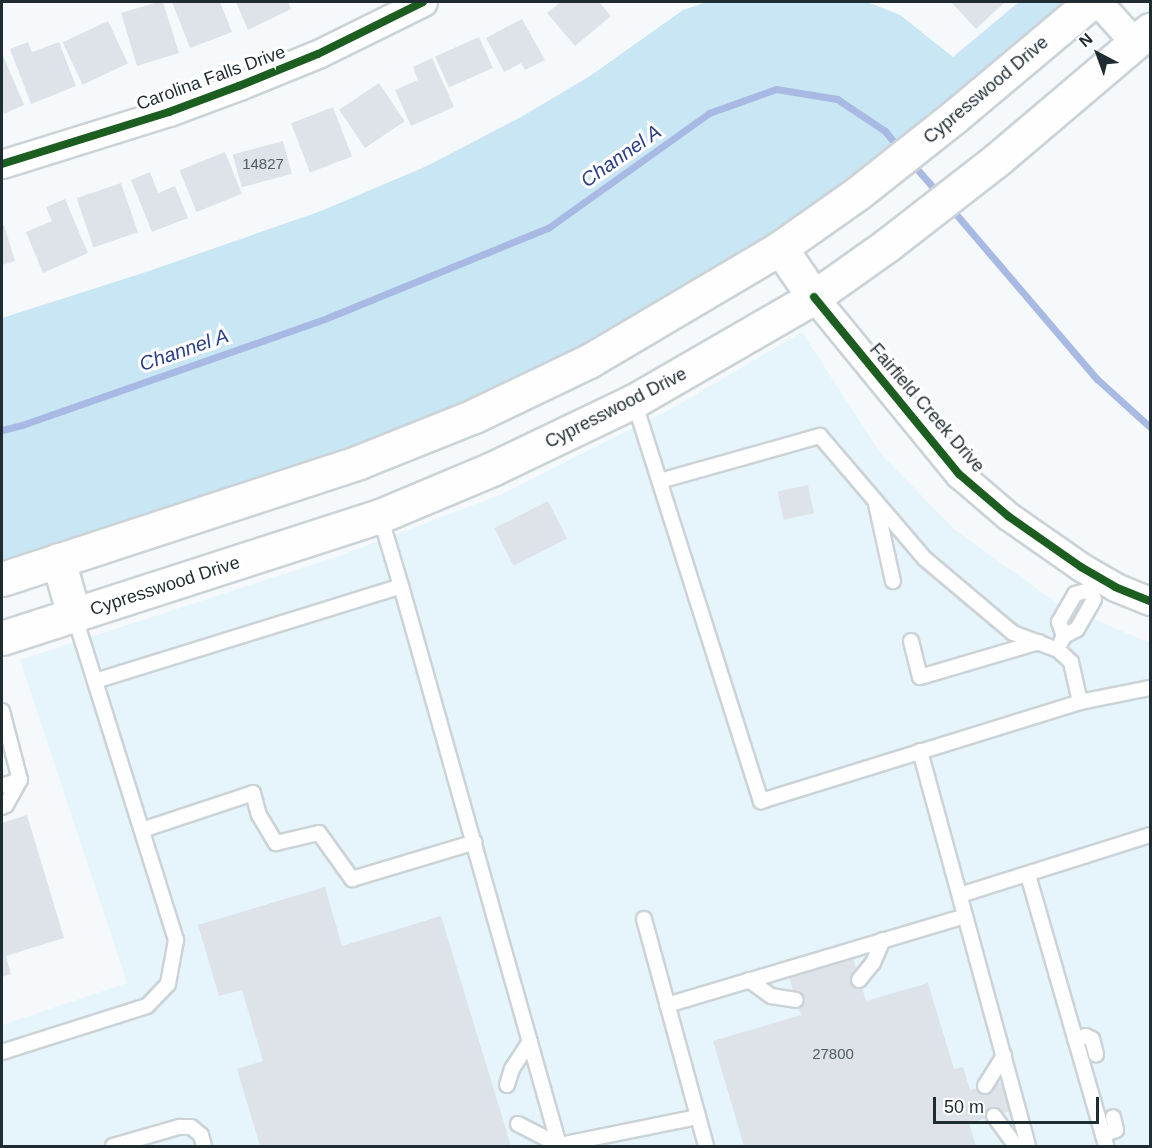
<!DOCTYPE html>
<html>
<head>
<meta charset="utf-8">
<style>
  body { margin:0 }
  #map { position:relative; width:1152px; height:1148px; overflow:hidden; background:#f6f9fb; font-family:Arial,sans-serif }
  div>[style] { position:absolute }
  .built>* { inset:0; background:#e5f5fb }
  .green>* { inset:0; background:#c8e6f3 }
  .stream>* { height:7px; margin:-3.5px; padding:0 3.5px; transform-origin:3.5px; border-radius:3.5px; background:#a8b9e3 }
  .building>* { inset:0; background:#dde3e8; transform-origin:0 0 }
  .roads { filter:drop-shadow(2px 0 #cbd3d7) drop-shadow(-2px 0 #cbd3d7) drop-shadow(0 2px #cbd3d7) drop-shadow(0 -2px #cbd3d7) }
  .lane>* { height:14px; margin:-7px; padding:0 7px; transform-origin:7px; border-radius:7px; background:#fefefe }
  .street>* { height:27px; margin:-13.5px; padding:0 13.5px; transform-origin:13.5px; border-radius:13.5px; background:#fefefe }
  .secondary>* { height:33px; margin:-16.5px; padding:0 16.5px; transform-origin:16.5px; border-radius:16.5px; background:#fefefe }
  .cycleway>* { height:8px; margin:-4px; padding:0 4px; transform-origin:4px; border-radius:4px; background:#1b5e20 }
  span { translate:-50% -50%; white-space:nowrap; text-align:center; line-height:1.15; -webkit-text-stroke:6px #fff; paint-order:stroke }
  .number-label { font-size:15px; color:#525d62 }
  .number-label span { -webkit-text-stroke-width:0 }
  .street-label { font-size:18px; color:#1f2c32 }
  .water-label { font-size:20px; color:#2b3f86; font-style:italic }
  .frame { position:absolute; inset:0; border:3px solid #1f2c32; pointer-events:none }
  .north { position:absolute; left:1068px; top:24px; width:60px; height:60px; -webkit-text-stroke:4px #fff; paint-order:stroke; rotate:319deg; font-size:16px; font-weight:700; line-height:24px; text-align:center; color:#1f2c32 }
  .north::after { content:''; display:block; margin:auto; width:21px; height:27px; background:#1f2c32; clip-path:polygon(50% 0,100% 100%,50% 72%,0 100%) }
  .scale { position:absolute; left:933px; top:1097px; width:166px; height:27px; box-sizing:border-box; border:3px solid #1f2c32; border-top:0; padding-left:8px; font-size:18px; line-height:21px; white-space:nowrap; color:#1f2c32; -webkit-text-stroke:4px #fff; paint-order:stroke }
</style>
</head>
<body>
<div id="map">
  <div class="built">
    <div style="clip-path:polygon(802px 332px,881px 454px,954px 529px,1058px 604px,1150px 643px,1150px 1146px,2px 1146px,2px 1025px,127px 983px,20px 660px,339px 556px,502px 494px,671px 409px)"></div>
  </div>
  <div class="green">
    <div style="clip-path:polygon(707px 2px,867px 2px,900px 15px,953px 57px,1019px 2px,1065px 2px,1064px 6px,825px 202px,601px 341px,413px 428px,2px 564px,2px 318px,146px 272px,321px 211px,427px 166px,521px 117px,590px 76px,683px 10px)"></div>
  </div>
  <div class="stream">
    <div style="left:910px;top:161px;width:43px;rotate:48.8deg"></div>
    <div style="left:949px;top:206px;width:228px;rotate:49.5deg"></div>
    <div style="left:1097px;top:379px;width:72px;rotate:42.2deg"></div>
    <div style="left:2px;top:430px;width:21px;rotate:-14deg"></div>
    <div style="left:22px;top:425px;width:323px;rotate:-19.3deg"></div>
    <div style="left:327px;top:318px;width:239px;rotate:-22.2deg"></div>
    <div style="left:548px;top:228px;width:198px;rotate:-35.5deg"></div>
    <div style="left:709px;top:113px;width:71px;rotate:-19.7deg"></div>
    <div style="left:776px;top:89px;width:62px;rotate:9.3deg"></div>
    <div style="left:837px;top:99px;width:58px;rotate:33.7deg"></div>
    <div style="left:885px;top:131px;width:22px;rotate:51deg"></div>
  </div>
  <div class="building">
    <div style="clip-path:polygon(158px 2px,163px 2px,179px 53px,137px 66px,121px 13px)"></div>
    <div style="clip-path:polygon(172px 2px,220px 2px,232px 32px,190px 48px)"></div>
    <div style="clip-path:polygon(236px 2px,288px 2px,291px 9px,248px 30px)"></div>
    <div style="clip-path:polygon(561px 2px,599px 2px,611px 16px,575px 46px,547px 13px)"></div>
    <div style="clip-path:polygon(951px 2px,1005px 2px,976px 29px)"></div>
    <div style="clip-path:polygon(522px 19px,545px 60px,525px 70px,521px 63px,504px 72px,486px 38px)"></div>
    <div style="left:108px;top:21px;width:47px;height:50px;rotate:65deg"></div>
    <div style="left:479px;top:37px;width:34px;height:48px;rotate:66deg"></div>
    <div style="clip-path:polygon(28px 42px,32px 52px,59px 42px,76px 86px,31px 104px,10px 49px)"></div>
    <div style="clip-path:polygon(2px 53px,24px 105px,4px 114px,2px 107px)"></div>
    <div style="clip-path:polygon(432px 58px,454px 107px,411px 126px,395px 90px,418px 80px,413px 67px)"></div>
    <div style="left:379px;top:83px;width:46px;height:48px;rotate:56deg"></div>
    <div style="left:333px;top:107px;width:53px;height:45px;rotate:69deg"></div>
    <div style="left:283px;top:141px;width:34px;height:52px;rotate:75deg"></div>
    <div style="left:225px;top:152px;width:45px;height:49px;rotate:68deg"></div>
    <div style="clip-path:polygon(150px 172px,158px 193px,175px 186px,188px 218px,152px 232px,131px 180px)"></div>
    <div style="left:121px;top:183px;width:52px;height:47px;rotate:71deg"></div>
    <div style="clip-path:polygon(65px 199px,88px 253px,43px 273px,26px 232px,52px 221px,46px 207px)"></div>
    <div style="clip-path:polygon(4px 225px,15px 261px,2px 265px,2px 226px)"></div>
    <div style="left:808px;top:485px;width:29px;height:31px;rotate:78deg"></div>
    <div style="left:548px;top:501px;width:42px;height:60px;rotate:63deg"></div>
    <div style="clip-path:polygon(27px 815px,64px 938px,6px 956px,11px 974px,2px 977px,2px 823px)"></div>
    <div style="clip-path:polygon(325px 887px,342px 946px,441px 916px,511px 1146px,260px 1146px,237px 1069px,263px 1061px,242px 990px,219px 996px,198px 925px)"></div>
    <div style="clip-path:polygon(853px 958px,866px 1001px,928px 983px,954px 1069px,963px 1067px,970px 1090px,1003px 1082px,1011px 1111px,969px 1123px,976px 1146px,744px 1146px,713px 1041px,801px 1015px,789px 977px)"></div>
  </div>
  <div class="roads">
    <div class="lane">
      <div style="left:634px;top:401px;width:420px;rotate:72.4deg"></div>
      <div style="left:761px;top:801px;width:334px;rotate:-17.2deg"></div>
      <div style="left:1080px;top:702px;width:41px;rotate:-102.7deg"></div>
      <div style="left:1071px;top:662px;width:18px;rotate:-137deg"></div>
      <div style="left:1058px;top:650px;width:48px;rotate:-159.3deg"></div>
      <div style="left:1013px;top:633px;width:115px;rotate:-139.9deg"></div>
      <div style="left:925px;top:559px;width:162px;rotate:-130.5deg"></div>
      <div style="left:820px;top:436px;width:166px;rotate:164.3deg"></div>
      <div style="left:876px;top:504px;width:79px;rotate:77.6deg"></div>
      <div style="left:401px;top:586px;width:581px;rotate:74.22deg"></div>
      <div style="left:559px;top:1145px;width:142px;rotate:-11.4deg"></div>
      <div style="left:1064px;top:636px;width:15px;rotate:-110deg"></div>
      <div style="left:1059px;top:622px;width:32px;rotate:-60deg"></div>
      <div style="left:1075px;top:594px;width:15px;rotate:-16deg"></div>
      <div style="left:1089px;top:590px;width:15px;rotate:-67deg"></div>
      <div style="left:911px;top:641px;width:37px;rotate:76deg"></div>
      <div style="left:920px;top:677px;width:124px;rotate:-16.4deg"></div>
      <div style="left:1061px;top:642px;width:7px;rotate:-63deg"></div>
      <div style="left:1064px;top:636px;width:15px;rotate:-28deg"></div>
      <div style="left:1077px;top:629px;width:34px;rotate:-60deg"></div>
      <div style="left:1094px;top:599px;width:10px;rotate:-119deg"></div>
      <div style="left:95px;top:681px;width:320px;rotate:-17.2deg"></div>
      <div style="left:401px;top:586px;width:73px;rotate:-106.7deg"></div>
      <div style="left:1080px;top:702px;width:71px;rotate:-11.3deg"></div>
      <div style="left:2px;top:711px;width:71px;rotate:75.4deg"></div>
      <div style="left:20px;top:780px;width:19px;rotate:162deg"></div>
      <div style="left:920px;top:751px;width:409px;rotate:74.7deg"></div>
      <div style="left:2px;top:807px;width:4px;rotate:-27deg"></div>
      <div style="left:6px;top:805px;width:29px;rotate:-61deg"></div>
      <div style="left:142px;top:830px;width:117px;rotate:-18.4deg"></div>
      <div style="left:253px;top:793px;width:23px;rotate:75deg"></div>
      <div style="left:259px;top:815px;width:33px;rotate:59deg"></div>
      <div style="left:276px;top:843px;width:44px;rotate:-13.1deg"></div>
      <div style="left:319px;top:833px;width:57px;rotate:54.3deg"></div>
      <div style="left:352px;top:879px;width:128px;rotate:-16.7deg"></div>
      <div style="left:1028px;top:875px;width:282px;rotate:73.9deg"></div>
      <div style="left:960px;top:895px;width:199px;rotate:-17.5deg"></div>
      <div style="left:644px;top:919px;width:235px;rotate:74.7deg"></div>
      <div style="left:749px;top:980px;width:27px;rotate:36deg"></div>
      <div style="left:771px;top:996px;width:25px;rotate:9deg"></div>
      <div style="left:859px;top:980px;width:22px;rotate:-51deg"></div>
      <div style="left:873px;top:963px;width:25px;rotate:-67deg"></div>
      <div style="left:667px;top:1005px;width:311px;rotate:-16.6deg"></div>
      <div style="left:1075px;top:1039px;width:11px;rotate:-15deg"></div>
      <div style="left:1086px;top:1036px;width:7px;rotate:27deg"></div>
      <div style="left:1092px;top:1039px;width:16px;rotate:75deg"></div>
      <div style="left:2px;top:1052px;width:152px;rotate:-17.6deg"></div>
      <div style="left:147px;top:1006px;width:30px;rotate:-46deg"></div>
      <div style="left:168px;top:984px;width:45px;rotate:-79.7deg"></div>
      <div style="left:176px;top:940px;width:341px;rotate:-107.4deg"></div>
      <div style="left:507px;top:1085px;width:17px;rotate:-73deg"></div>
      <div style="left:512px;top:1069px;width:33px;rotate:-57deg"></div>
      <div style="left:985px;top:1086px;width:36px;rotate:-58deg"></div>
      <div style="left:994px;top:1116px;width:37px;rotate:54deg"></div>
      <div style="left:518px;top:1124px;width:46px;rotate:27.1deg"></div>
      <div style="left:1103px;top:1135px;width:14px;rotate:-21deg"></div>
      <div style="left:1116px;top:1130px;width:13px;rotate:-103deg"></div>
      <div style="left:113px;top:1146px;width:69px;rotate:-16.1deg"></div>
      <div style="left:179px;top:1127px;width:12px"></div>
      <div style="left:191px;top:1127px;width:13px;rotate:39deg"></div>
      <div style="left:201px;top:1135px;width:11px;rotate:75deg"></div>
    </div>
    <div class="street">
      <div style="left:1098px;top:2px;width:55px;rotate:47.9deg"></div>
      <div style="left:2px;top:164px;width:175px;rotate:-17.3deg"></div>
      <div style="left:169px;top:112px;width:75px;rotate:-20.4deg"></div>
      <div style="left:239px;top:86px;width:85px;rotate:-22.1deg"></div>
      <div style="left:318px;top:54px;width:117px;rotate:-26.3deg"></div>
      <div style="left:814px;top:297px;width:229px;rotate:50.7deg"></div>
      <div style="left:959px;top:474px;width:65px;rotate:40.6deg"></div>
      <div style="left:1008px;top:516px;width:89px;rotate:34.9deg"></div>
      <div style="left:1081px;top:567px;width:39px;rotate:30deg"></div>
      <div style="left:1115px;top:587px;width:38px;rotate:22deg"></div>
    </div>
    <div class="secondary">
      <div style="left:780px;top:248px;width:60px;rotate:55.2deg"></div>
      <div style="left:58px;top:560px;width:57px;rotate:73.8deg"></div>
      <div style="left:2px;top:579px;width:376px;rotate:-18.1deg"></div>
      <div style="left:359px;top:462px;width:124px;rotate:-21.8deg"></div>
      <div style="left:474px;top:416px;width:127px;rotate:-25.6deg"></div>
      <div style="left:589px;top:361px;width:222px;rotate:-30.6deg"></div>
      <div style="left:780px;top:248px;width:95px;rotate:-35.2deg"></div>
      <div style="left:858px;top:193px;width:122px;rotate:-38.4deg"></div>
      <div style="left:954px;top:117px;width:179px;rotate:-40deg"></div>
      <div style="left:2px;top:638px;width:397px;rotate:-17.9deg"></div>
      <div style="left:380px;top:516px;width:124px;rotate:-22.8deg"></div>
      <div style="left:494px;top:468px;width:155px;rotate:-25.6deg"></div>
      <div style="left:634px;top:401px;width:208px;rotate:-30deg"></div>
      <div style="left:814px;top:297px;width:88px;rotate:-35.3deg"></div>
      <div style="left:886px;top:246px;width:143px;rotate:-37.9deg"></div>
      <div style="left:999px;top:158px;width:198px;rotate:-40.3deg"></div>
    </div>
  </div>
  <div class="cycleway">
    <div style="left:2px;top:164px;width:175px;rotate:-17.3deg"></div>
    <div style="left:169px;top:112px;width:75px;rotate:-20.4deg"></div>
    <div style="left:239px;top:86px;width:85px;rotate:-22.1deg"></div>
    <div style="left:318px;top:54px;width:117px;rotate:-26.3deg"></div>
    <div style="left:814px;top:297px;width:229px;rotate:50.7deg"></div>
    <div style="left:959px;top:474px;width:65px;rotate:40.6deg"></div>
    <div style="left:1008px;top:516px;width:89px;rotate:34.9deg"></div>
    <div style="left:1081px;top:567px;width:39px;rotate:30deg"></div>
    <div style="left:1115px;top:587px;width:38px;rotate:22deg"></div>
  </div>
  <div class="number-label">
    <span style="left:263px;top:164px">14827</span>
    <span style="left:833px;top:1054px">27800</span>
  </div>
  <div class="street-label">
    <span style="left:211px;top:78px;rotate:-20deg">Carolina Falls Drive</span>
    <span style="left:986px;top:90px;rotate:-40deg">Cypresswood Drive</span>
    <span style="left:616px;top:408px;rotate:-27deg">Cypresswood Drive</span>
    <span style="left:927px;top:408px;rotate:49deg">Fairfield Creek Drive</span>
    <span style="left:165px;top:586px;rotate:-18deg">Cypresswood Drive</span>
  </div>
  <div class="water-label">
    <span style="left:621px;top:156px;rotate:-35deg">Channel A</span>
    <span style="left:184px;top:350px;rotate:-19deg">Channel A</span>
  </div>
  <div class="frame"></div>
  <div class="north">N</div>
  <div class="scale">50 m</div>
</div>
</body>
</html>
